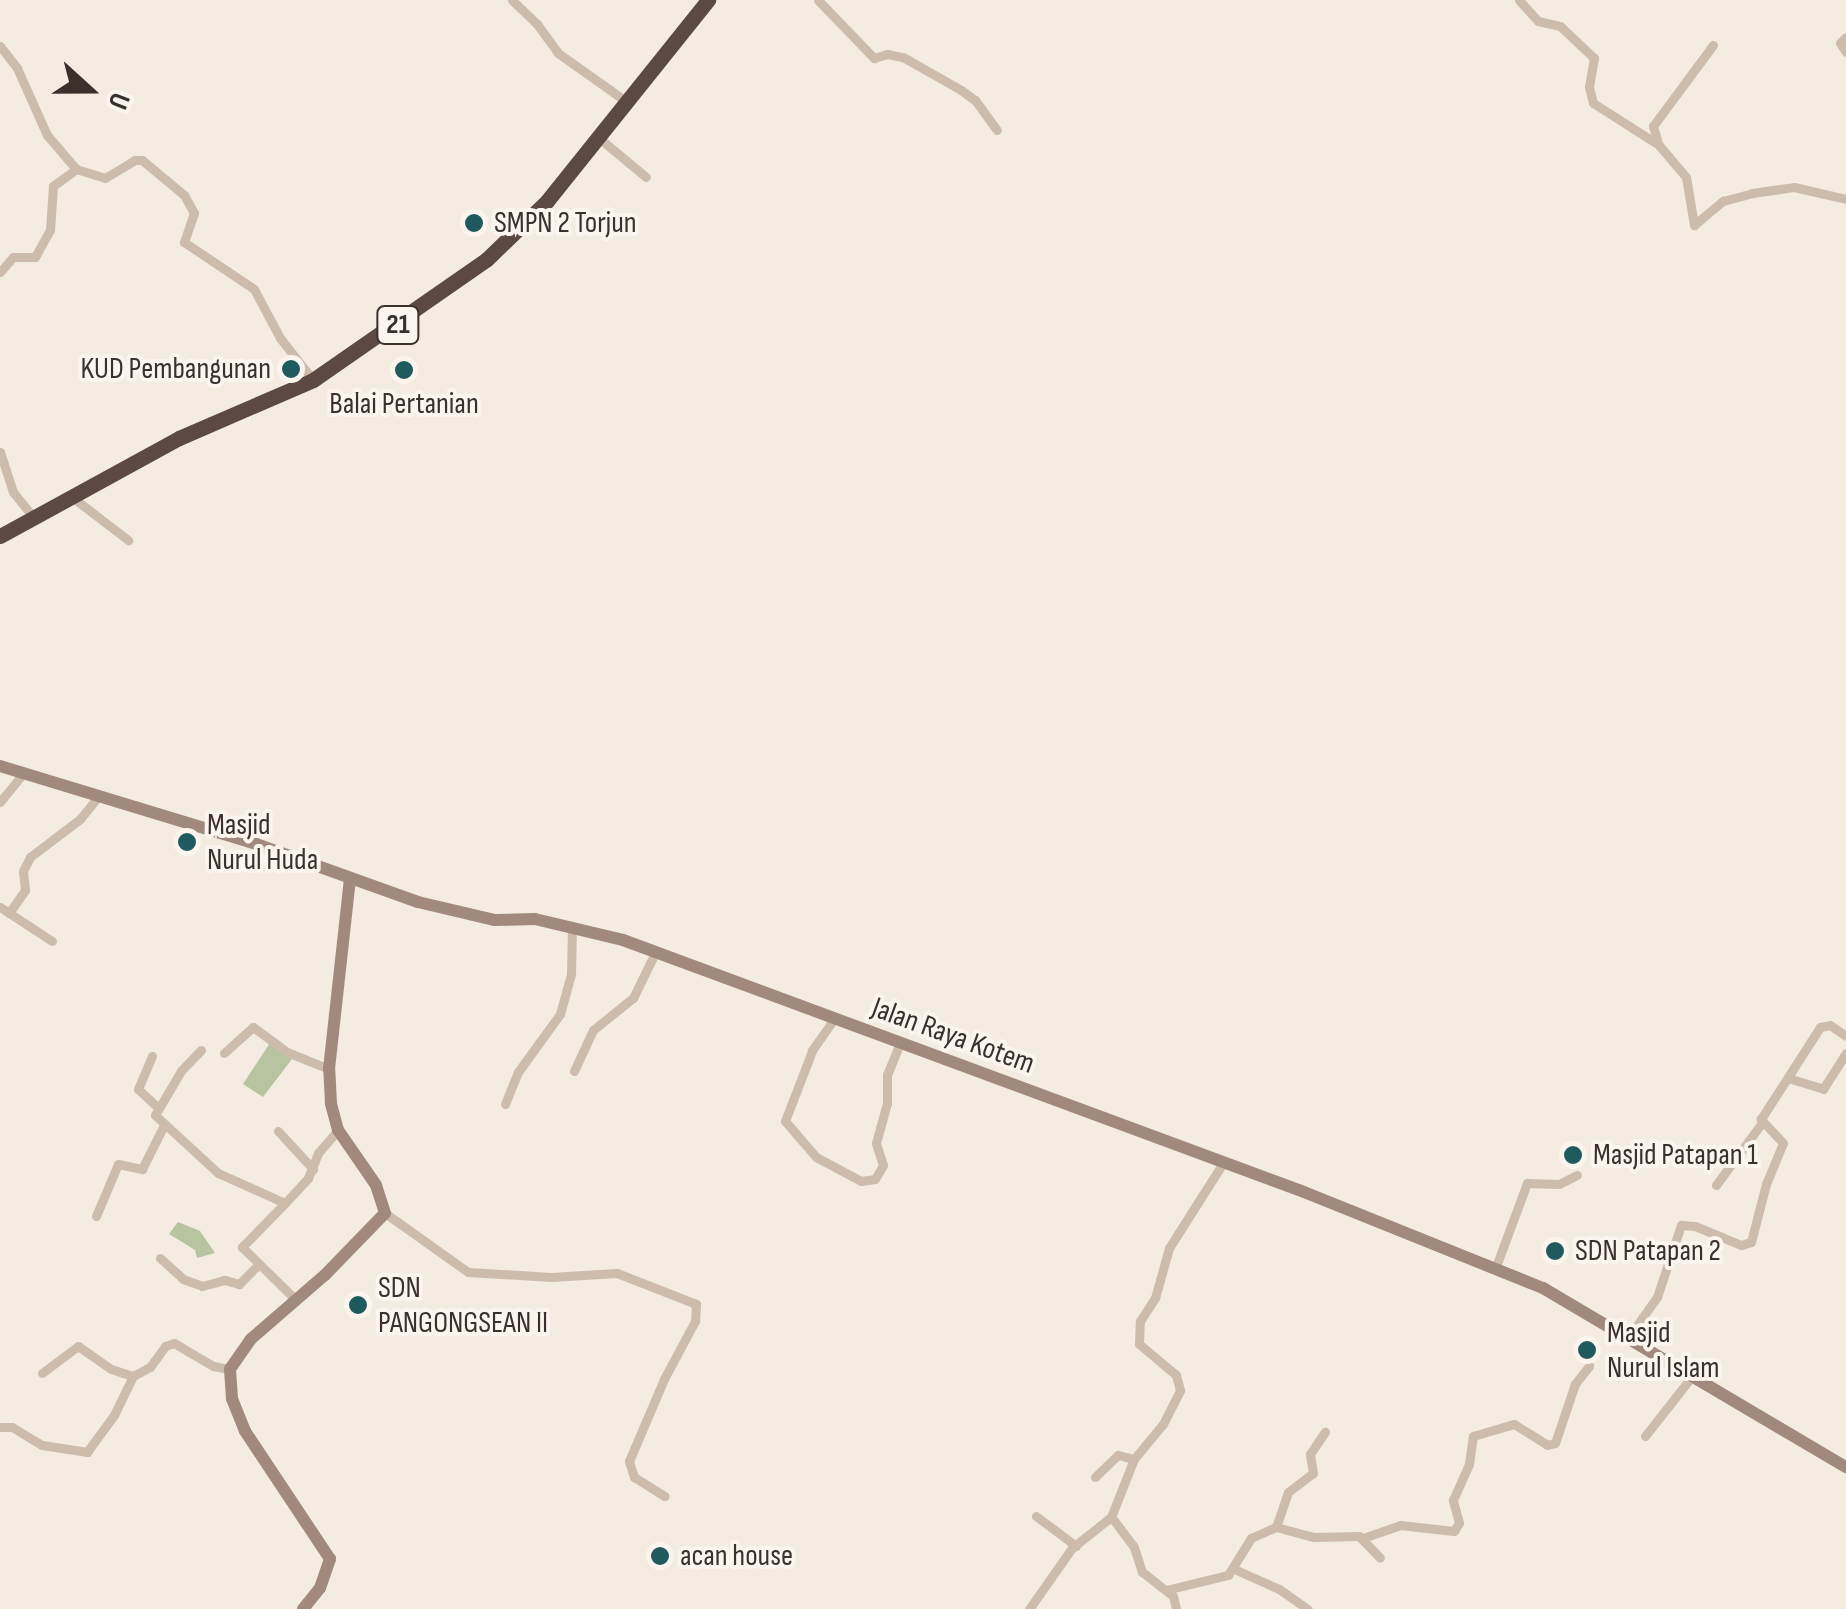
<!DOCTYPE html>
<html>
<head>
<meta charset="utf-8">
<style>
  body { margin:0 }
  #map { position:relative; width:1846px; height:1609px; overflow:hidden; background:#f4ebe1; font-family:"Sofia Sans Condensed",sans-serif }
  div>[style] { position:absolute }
  .green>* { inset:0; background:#b8c4a0 }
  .street>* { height:9px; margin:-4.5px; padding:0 4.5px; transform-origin:4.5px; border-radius:4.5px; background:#cdbbac }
  .secondary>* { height:12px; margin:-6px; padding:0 6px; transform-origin:6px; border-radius:6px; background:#a18a7d }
  .highway>* { height:15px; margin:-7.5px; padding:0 7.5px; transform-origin:7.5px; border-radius:7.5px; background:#5c4a42 }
  .dots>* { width:28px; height:28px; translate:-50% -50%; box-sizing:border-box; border:5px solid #fbf5ee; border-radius:50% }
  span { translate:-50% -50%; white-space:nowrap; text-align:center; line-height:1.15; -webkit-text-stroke:8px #fbf5ee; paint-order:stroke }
  .shield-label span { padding:2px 8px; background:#fbf5ee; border:2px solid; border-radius:8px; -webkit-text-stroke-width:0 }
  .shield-label { font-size:28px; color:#3b302b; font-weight:700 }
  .poi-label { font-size:30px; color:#3b302b }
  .left { translate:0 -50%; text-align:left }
  .right { translate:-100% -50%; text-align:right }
  .street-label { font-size:30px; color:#3b302b }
  .north { position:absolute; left:40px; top:40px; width:100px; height:100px; -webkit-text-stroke:8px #fbf5ee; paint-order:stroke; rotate:111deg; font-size:28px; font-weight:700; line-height:40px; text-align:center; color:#3b302b }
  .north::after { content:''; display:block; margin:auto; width:35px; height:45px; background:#3b302b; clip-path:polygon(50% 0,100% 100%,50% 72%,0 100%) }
</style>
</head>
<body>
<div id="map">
  <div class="green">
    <div style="clip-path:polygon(270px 1043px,292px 1059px,263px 1097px,243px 1084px)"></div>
    <div style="clip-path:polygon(178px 1222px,200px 1231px,215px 1253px,197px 1258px,195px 1250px,169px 1234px)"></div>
  </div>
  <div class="street">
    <div style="left:512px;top:0;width:35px;rotate:44deg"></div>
    <div style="left:537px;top:24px;width:36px;rotate:54deg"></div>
    <div style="left:558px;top:53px;width:85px;rotate:35.4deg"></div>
    <div style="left:818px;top:0;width:81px;rotate:46deg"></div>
    <div style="left:874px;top:58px;width:14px;rotate:-17deg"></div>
    <div style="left:887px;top:54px;width:16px;rotate:11deg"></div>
    <div style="left:903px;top:57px;width:67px;rotate:29.6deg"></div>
    <div style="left:961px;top:90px;width:17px;rotate:36deg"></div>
    <div style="left:975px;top:100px;width:37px;rotate:54deg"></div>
    <div style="left:1519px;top:0;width:28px;rotate:48deg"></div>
    <div style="left:1538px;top:21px;width:23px;rotate:13deg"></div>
    <div style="left:1560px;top:26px;width:47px;rotate:43.3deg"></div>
    <div style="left:1594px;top:58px;width:29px;rotate:100deg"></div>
    <div style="left:1589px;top:87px;width:16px;rotate:76deg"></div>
    <div style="left:1593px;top:103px;width:75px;rotate:32.4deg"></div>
    <div style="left:1846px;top:37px;width:8px;rotate:135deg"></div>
    <div style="left:1840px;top:43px;width:11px;rotate:56deg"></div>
    <div style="left:1713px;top:45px;width:101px;rotate:126.5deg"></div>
    <div style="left:1653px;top:126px;width:19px;rotate:74deg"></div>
    <div style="left:1658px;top:144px;width:43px;rotate:49.7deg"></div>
    <div style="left:1686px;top:177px;width:49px;rotate:80.5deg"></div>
    <div style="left:1694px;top:225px;width:38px;rotate:-40deg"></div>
    <div style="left:1723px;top:201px;width:30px;rotate:-15deg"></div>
    <div style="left:1752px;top:193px;width:42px;rotate:-8.1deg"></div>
    <div style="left:1794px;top:187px;width:53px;rotate:13deg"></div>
    <div style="left:0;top:46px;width:28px;rotate:52deg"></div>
    <div style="left:17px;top:68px;width:73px;rotate:65.9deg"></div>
    <div style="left:47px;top:135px;width:45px;rotate:49.5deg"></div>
    <div style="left:76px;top:169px;width:30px;rotate:17deg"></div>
    <div style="left:105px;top:178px;width:35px;rotate:-31deg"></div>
    <div style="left:135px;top:160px;width:7px"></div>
    <div style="left:142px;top:160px;width:55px;rotate:39.8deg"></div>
    <div style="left:184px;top:195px;width:21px;rotate:61deg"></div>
    <div style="left:194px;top:213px;width:31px;rotate:109deg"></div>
    <div style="left:184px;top:242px;width:84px;rotate:33.9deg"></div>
    <div style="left:254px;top:289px;width:55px;rotate:62deg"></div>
    <div style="left:280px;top:338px;width:53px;rotate:51.8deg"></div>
    <div style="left:599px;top:138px;width:61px;rotate:39.7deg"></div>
    <div style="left:0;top:272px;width:20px;rotate:-49deg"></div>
    <div style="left:13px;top:257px;width:22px"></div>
    <div style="left:35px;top:257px;width:31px;rotate:-61deg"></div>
    <div style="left:50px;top:230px;width:44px;rotate:-86.1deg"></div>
    <div style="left:53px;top:186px;width:29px;rotate:-36deg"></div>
    <div style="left:0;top:452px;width:42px;rotate:72deg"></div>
    <div style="left:13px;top:492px;width:33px;rotate:51deg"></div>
    <div style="left:72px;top:497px;width:71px;rotate:37.5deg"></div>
    <div style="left:0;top:802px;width:36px;rotate:-51deg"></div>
    <div style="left:0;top:907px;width:62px;rotate:33.2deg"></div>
    <div style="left:9px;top:913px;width:28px;rotate:-55deg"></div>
    <div style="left:25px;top:890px;width:19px;rotate:-96deg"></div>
    <div style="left:23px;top:871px;width:16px;rotate:-63deg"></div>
    <div style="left:30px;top:857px;width:63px;rotate:-37.2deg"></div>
    <div style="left:80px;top:819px;width:28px;rotate:-51deg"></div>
    <div style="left:834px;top:1019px;width:39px;rotate:125deg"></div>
    <div style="left:812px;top:1051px;width:75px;rotate:111.1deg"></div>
    <div style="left:785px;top:1121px;width:48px;rotate:49.3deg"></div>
    <div style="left:816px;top:1157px;width:51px;rotate:28.1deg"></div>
    <div style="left:861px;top:1181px;width:14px;rotate:-8deg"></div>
    <div style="left:875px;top:1179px;width:16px;rotate:-60deg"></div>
    <div style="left:883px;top:1165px;width:23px;rotate:-108deg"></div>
    <div style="left:876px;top:1143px;width:41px;rotate:-74.6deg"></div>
    <div style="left:887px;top:1103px;width:28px;rotate:-90deg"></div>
    <div style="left:887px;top:1075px;width:35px;rotate:-68deg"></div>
    <div style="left:201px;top:1050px;width:29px;rotate:134deg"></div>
    <div style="left:181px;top:1071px;width:51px;rotate:120.6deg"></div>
    <div style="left:155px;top:1115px;width:86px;rotate:42.6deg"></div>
    <div style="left:218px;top:1173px;width:73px;rotate:24.1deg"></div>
    <div style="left:285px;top:1203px;width:34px;rotate:-47deg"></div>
    <div style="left:308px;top:1178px;width:27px;rotate:-68deg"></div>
    <div style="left:318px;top:1153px;width:30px;rotate:-49deg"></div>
    <div style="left:224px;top:1053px;width:39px;rotate:-42deg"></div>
    <div style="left:253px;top:1027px;width:42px;rotate:36.3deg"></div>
    <div style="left:287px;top:1052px;width:45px;rotate:22deg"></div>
    <div style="left:152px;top:1056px;width:36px;rotate:113deg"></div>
    <div style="left:138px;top:1089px;width:26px;rotate:43deg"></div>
    <div style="left:574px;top:1071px;width:45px;rotate:-65.1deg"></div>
    <div style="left:593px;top:1030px;width:51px;rotate:-38.7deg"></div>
    <div style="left:633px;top:998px;width:50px;rotate:-63.9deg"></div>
    <div style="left:1788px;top:1078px;width:37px;rotate:17deg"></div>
    <div style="left:1823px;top:1089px;width:43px;rotate:-57.4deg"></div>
    <div style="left:505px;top:1104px;width:35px;rotate:-68deg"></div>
    <div style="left:518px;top:1072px;width:72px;rotate:-54.1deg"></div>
    <div style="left:560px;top:1014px;width:41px;rotate:-74.6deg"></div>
    <div style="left:571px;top:974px;width:47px;rotate:-88.8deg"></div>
    <div style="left:278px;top:1131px;width:52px;rotate:47.4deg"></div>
    <div style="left:1716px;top:1185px;width:76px;rotate:-53.6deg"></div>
    <div style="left:285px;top:1203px;width:62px;rotate:134.3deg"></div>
    <div style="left:242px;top:1247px;width:76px;rotate:44.5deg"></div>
    <div style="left:385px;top:1213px;width:102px;rotate:35.4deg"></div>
    <div style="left:468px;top:1272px;width:83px;rotate:3.4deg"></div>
    <div style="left:551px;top:1277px;width:66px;rotate:-3.5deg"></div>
    <div style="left:617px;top:1273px;width:85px;rotate:21.4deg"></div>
    <div style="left:696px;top:1304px;width:17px;rotate:93deg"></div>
    <div style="left:695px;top:1321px;width:66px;rotate:118.1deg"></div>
    <div style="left:664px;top:1379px;width:89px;rotate:113.1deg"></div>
    <div style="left:629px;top:1461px;width:17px;rotate:73deg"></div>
    <div style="left:634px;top:1477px;width:36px;rotate:32deg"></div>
    <div style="left:96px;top:1216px;width:56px;rotate:-67.1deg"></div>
    <div style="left:118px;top:1164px;width:25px;rotate:12deg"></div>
    <div style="left:142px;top:1169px;width:47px;rotate:-63.4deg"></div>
    <div style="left:160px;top:1258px;width:31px;rotate:42deg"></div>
    <div style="left:183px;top:1279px;width:20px;rotate:20deg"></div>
    <div style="left:202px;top:1286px;width:24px;rotate:-15deg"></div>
    <div style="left:225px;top:1280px;width:15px;rotate:16deg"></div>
    <div style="left:239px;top:1284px;width:27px;rotate:-45deg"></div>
    <div style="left:1495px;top:1269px;width:92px;rotate:-69.6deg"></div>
    <div style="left:1527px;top:1183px;width:32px;rotate:2deg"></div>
    <div style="left:1559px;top:1184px;width:20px;rotate:-27deg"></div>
    <div style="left:1630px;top:1335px;width:47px;rotate:-54.6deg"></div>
    <div style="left:1657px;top:1297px;width:76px;rotate:-71.6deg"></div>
    <div style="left:1681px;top:1225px;width:14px;rotate:4deg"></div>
    <div style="left:1695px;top:1226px;width:50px;rotate:22.4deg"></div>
    <div style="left:1741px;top:1245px;width:10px;rotate:-17deg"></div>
    <div style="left:1751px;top:1242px;width:60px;rotate:-75.5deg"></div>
    <div style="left:1766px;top:1184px;width:44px;rotate:-67.5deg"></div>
    <div style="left:1783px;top:1143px;width:33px;rotate:-133deg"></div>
    <div style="left:1761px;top:1119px;width:109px;rotate:-57.3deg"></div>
    <div style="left:1820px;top:1027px;width:10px;rotate:-11deg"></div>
    <div style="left:1830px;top:1025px;width:19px;rotate:35deg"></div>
    <div style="left:42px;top:1373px;width:45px;rotate:-36.9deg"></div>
    <div style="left:78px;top:1346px;width:40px;rotate:34.9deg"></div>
    <div style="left:111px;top:1369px;width:23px;rotate:18deg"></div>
    <div style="left:133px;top:1376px;width:19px;rotate:-28deg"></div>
    <div style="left:150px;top:1367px;width:26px;rotate:-54deg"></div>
    <div style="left:165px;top:1346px;width:9px;rotate:-18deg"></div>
    <div style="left:174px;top:1343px;width:45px;rotate:30.5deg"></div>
    <div style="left:213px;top:1366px;width:17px;rotate:10deg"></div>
    <div style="left:0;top:1427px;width:12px"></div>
    <div style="left:12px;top:1427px;width:35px;rotate:31deg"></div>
    <div style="left:42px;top:1445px;width:46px;rotate:8.8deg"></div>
    <div style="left:87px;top:1452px;width:46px;rotate:-53.9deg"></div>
    <div style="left:114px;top:1415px;width:43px;rotate:-64deg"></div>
    <div style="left:1645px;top:1436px;width:78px;rotate:-51.8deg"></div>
    <div style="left:1095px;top:1477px;width:32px;rotate:-44deg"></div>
    <div style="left:1118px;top:1455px;width:16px;rotate:14deg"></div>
    <div style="left:1036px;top:1516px;width:50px;rotate:36.9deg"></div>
    <div style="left:1276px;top:1527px;width:37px;rotate:-71deg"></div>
    <div style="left:1288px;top:1492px;width:31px;rotate:-37deg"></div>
    <div style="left:1313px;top:1473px;width:19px;rotate:-99deg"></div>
    <div style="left:1310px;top:1454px;width:27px;rotate:-56deg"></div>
    <div style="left:1363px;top:1538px;width:39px;rotate:-19deg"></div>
    <div style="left:1400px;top:1525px;width:54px;rotate:6.3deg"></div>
    <div style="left:1454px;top:1531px;width:9px;rotate:-58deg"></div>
    <div style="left:1459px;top:1523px;width:24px;rotate:-105deg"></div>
    <div style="left:1453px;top:1500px;width:39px;rotate:-66deg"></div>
    <div style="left:1469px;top:1464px;width:28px;rotate:-82deg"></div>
    <div style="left:1473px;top:1436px;width:43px;rotate:-16.3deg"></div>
    <div style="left:1514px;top:1424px;width:39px;rotate:32deg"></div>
    <div style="left:1547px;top:1445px;width:8px;rotate:-14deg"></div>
    <div style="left:1555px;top:1443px;width:62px;rotate:-71.3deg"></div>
    <div style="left:1575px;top:1384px;width:23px;rotate:-52deg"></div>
    <div style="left:1234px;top:1569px;width:49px;rotate:24deg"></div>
    <div style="left:1279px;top:1589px;width:35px;rotate:35deg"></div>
    <div style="left:1166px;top:1590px;width:64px;rotate:-13.6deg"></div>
    <div style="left:1228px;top:1575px;width:44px;rotate:-58.1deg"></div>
    <div style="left:1251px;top:1538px;width:27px;rotate:-24deg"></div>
    <div style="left:1276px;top:1527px;width:39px;rotate:15deg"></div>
    <div style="left:1314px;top:1537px;width:45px;rotate:-1.3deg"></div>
    <div style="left:1359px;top:1536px;width:30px;rotate:46deg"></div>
    <div style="left:1029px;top:1609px;width:75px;rotate:-54.8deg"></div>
    <div style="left:1072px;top:1548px;width:50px;rotate:-38.5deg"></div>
    <div style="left:1176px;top:1609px;width:13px;rotate:-103deg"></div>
    <div style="left:1173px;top:1596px;width:39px;rotate:-142deg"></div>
    <div style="left:1142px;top:1572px;width:26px;rotate:-108deg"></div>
    <div style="left:1134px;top:1547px;width:38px;rotate:-127deg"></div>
    <div style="left:1111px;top:1517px;width:62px;rotate:-68.4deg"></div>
    <div style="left:1134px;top:1459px;width:45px;rotate:-50.4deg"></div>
    <div style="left:1163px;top:1424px;width:38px;rotate:-63deg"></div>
    <div style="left:1180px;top:1390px;width:16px;rotate:-105deg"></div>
    <div style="left:1176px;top:1375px;width:48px;rotate:-140deg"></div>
    <div style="left:1139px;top:1344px;width:23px;rotate:-88deg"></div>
    <div style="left:1140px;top:1321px;width:27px;rotate:-57deg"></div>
    <div style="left:1155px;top:1298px;width:52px;rotate:-74.4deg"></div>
    <div style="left:1169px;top:1248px;width:101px;rotate:-57.6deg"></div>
  </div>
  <div class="secondary">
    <div style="left:0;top:766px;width:268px;rotate:16.9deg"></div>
    <div style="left:256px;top:844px;width:172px;rotate:19.7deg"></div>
    <div style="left:418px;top:902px;width:79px;rotate:13.2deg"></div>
    <div style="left:495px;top:920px;width:40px;rotate:-1.4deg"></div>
    <div style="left:535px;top:919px;width:90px;rotate:13.4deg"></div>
    <div style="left:623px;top:940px;width:726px;rotate:20.31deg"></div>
    <div style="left:1304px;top:1192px;width:258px;rotate:21.9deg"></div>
    <div style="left:1543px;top:1288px;width:352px;rotate:30.6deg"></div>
    <div style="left:303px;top:1609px;width:27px;rotate:-51deg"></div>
    <div style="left:320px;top:1588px;width:31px;rotate:-71deg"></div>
    <div style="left:330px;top:1559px;width:154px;rotate:-123.6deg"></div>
    <div style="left:245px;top:1431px;width:35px;rotate:-112deg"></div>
    <div style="left:232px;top:1398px;width:29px;rotate:-94deg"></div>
    <div style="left:230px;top:1369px;width:37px;rotate:-55deg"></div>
    <div style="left:251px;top:1339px;width:98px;rotate:-40.9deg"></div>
    <div style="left:325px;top:1275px;width:86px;rotate:-45.9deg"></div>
    <div style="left:385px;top:1213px;width:29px;rotate:-108deg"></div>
    <div style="left:376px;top:1185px;width:67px;rotate:-124.6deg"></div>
    <div style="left:338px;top:1130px;width:28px;rotate:-105deg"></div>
    <div style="left:331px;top:1103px;width:34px;rotate:-93deg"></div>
    <div style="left:329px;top:1069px;width:191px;rotate:-83.7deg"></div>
  </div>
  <div class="highway">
    <div style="left:0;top:536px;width:204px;rotate:-28.7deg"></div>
    <div style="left:179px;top:438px;width:146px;rotate:-23.4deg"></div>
    <div style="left:313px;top:380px;width:212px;rotate:-34.8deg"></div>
    <div style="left:487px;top:259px;width:83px;rotate:-44deg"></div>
    <div style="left:547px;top:201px;width:258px;rotate:-51.3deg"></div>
  </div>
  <div class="dots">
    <div style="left:474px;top:223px;background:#1f5a5e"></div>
    <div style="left:291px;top:369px;background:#1f5a5e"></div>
    <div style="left:404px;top:370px;background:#1f5a5e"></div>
    <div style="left:187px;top:842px;background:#1f5a5e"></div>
    <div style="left:1573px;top:1155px;background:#1f5a5e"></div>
    <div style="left:1555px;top:1251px;background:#1f5a5e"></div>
    <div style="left:358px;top:1305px;background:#1f5a5e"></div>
    <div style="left:1587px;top:1350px;background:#1f5a5e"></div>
    <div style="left:660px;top:1556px;background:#1f5a5e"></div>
  </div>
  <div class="shield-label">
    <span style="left:398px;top:325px">21</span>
  </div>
  <div class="poi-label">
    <span class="left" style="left:494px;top:223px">SMPN 2 Torjun</span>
    <span class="right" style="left:271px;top:369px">KUD Pembangunan</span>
    <span style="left:404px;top:404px">Balai Pertanian</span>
    <span class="left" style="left:207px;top:842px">Masjid<br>Nurul Huda</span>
    <span class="left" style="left:1593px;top:1155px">Masjid Patapan 1</span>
    <span class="left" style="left:1575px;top:1251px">SDN Patapan 2</span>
    <span class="left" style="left:378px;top:1305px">SDN<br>PANGONGSEAN II</span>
    <span class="left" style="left:1607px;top:1350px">Masjid<br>Nurul Islam</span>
    <span class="left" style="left:680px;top:1556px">acan house</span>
  </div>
  <div class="street-label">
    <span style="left:953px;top:1036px;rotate:20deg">Jalan Raya Kotem</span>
  </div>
  <div class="north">U</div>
</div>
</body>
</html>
